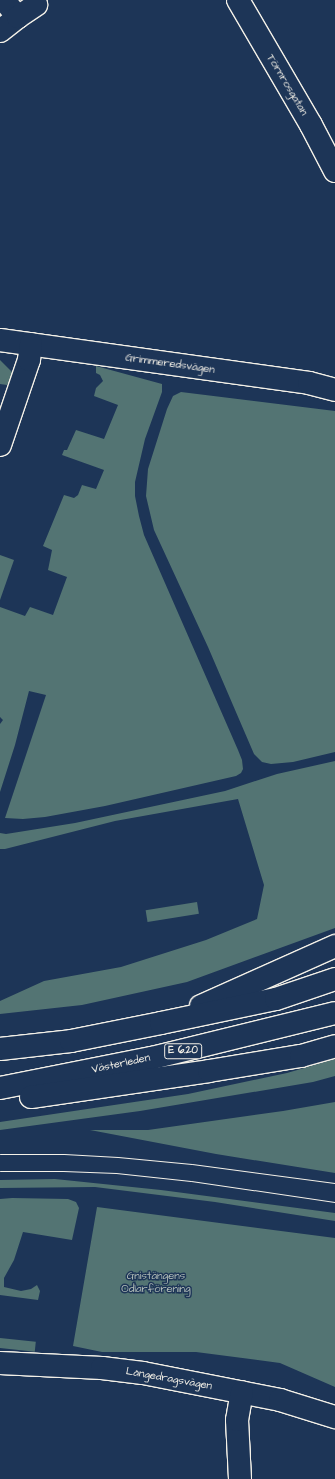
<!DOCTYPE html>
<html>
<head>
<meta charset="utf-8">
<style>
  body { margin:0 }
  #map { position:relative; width:335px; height:1479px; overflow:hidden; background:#1d3557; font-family:"Architects Daughter",sans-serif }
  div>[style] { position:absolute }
  .green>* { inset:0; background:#537473; transform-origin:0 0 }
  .roads { filter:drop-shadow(1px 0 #f4f1e8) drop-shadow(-1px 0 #f4f1e8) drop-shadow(0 1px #f4f1e8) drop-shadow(0 -1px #f4f1e8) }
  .minor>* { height:22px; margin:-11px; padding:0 11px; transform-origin:11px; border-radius:11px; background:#1d3557 }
  .highway>* { height:22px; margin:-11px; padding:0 11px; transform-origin:11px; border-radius:11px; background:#1d3557 }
  .tram>* { height:1px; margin:-0.5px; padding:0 0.5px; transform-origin:0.5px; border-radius:0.5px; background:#f4f1e8 }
  span { translate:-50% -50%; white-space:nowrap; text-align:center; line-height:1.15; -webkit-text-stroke:3px #1d3557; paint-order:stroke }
  .shield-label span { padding:1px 3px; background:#1d3557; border:1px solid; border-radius:3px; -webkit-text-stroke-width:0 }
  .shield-label { font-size:10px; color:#f4f1e8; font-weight:700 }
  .street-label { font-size:11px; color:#f4f1e8 }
  .park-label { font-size:11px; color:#b4bfb9 }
</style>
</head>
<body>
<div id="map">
  <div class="green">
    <div style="clip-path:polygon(0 360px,13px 373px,14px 377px,7px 385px,0 384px)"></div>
    <div style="clip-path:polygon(96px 366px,162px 384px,162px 392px,145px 439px,135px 482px,135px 496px,139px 516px,144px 535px,238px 750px,242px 760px,243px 769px,241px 773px,236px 776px,105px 806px,45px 817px,23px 819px,5px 818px,46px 695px,29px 691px,15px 745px,0 792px,0 724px,3px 720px,0 717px,0 607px,25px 616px,30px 607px,53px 615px,67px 577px,48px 570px,52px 550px,43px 546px,64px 495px,74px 498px,78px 495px,82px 485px,96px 489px,104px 470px,62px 455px,64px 450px,67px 450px,76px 430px,104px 439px,118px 405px,94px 396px,96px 388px,103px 381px,100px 375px,96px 373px)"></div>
    <div style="clip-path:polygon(181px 392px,335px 411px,335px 752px,293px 762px,271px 764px,262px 762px,254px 754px,208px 647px,154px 530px,146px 496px,148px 469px,167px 409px,173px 396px)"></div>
    <div style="clip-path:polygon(0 555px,14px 560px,0 600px)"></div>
    <div style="clip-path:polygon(335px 761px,335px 928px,187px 982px,82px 1005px,0 1014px,0 1001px,44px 981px,121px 967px,206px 940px,257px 919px,264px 885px,238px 799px,115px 821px,5px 849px,0 849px,0 833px,6px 834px,75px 823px,225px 791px,277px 774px)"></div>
    <div style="left:197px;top:902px;width:12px;height:52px;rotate:81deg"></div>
    <div style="clip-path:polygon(335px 1059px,335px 1076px,313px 1082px,140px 1111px,0 1130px,0 1122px,188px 1094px,287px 1073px)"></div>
    <div style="clip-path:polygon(335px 1102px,335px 1173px,216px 1154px,90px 1130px,148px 1130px,283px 1111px)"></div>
    <div style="clip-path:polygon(55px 1179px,161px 1190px,335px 1213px,335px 1221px,215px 1202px,95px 1187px,0 1188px,0 1180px)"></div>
    <div style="clip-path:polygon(12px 1198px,68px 1199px,76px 1202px,79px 1208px,72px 1240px,23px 1232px,14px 1260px,4px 1278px,4px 1287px,21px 1291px,31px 1289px,37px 1285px,40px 1291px,38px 1300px,0 1295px,0 1199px)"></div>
    <div style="clip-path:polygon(97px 1207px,335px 1238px,335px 1387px,280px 1363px,196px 1352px,102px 1352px,73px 1346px)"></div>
    <div style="left:0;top:1338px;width:36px;height:10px;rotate:6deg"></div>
  </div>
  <div class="roads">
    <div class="minor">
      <div style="left:4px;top:0;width:22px;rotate:51deg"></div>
      <div style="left:238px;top:0;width:145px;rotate:59.7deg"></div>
      <div style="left:311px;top:125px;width:52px;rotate:62.4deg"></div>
      <div style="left:0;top:31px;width:23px;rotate:-38deg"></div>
      <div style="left:18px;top:17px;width:22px;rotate:-34deg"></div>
      <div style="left:0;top:340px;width:312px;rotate:7.9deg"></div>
      <div style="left:309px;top:383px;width:27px;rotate:15deg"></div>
      <div style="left:0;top:445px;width:90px;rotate:-71.2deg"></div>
      <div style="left:29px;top:360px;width:16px;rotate:-83deg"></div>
      <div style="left:0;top:1363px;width:102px;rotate:2.8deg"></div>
      <div style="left:102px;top:1368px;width:41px;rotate:7deg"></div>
      <div style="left:143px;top:1373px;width:140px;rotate:11.1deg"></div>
      <div style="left:280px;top:1400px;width:58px;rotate:17.2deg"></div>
      <div style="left:240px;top:1479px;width:59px;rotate:-92.9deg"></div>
      <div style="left:237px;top:1420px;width:28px;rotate:-80deg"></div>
    </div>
    <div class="highway">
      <div style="left:201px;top:1006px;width:147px;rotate:-24.1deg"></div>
      <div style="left:0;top:1049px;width:71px;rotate:-6.4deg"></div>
      <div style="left:71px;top:1041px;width:92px;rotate:-11.3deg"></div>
      <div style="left:161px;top:1023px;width:117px;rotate:-11.8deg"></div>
      <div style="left:276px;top:999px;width:62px;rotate:-18.7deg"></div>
      <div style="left:0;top:1088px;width:155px;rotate:-11.2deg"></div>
      <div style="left:152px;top:1058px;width:188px;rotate:-13.8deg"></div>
      <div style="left:31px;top:1097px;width:180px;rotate:-8.3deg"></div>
      <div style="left:209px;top:1071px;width:93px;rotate:-9.3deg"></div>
      <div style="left:301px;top:1056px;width:35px;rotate:-16deg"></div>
    </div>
  </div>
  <div class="tram">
    <div style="left:0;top:1154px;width:64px"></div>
    <div style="left:64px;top:1154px;width:54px;rotate:3.2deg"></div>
    <div style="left:118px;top:1157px;width:74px;rotate:5.4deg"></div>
    <div style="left:192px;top:1164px;width:144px;rotate:7.6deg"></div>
    <div style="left:0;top:1171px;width:63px"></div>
    <div style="left:63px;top:1171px;width:53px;rotate:2.2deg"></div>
    <div style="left:116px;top:1173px;width:75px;rotate:6.1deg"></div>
    <div style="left:191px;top:1181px;width:146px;rotate:8.3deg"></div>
  </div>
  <div class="shield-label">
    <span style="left:183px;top:1051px">E 6.20</span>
  </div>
  <div class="street-label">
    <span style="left:287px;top:85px;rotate:59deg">Törnrosgatan</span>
    <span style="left:170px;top:364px;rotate:8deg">Grimmeredsvägen</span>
    <span style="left:121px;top:1064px;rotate:-12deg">Västerleden</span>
    <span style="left:169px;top:1379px;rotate:10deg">Långedragsvägen</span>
  </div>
  <div class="park-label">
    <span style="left:156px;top:1283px">Gnistängens<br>Odlarförening</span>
  </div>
</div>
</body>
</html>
